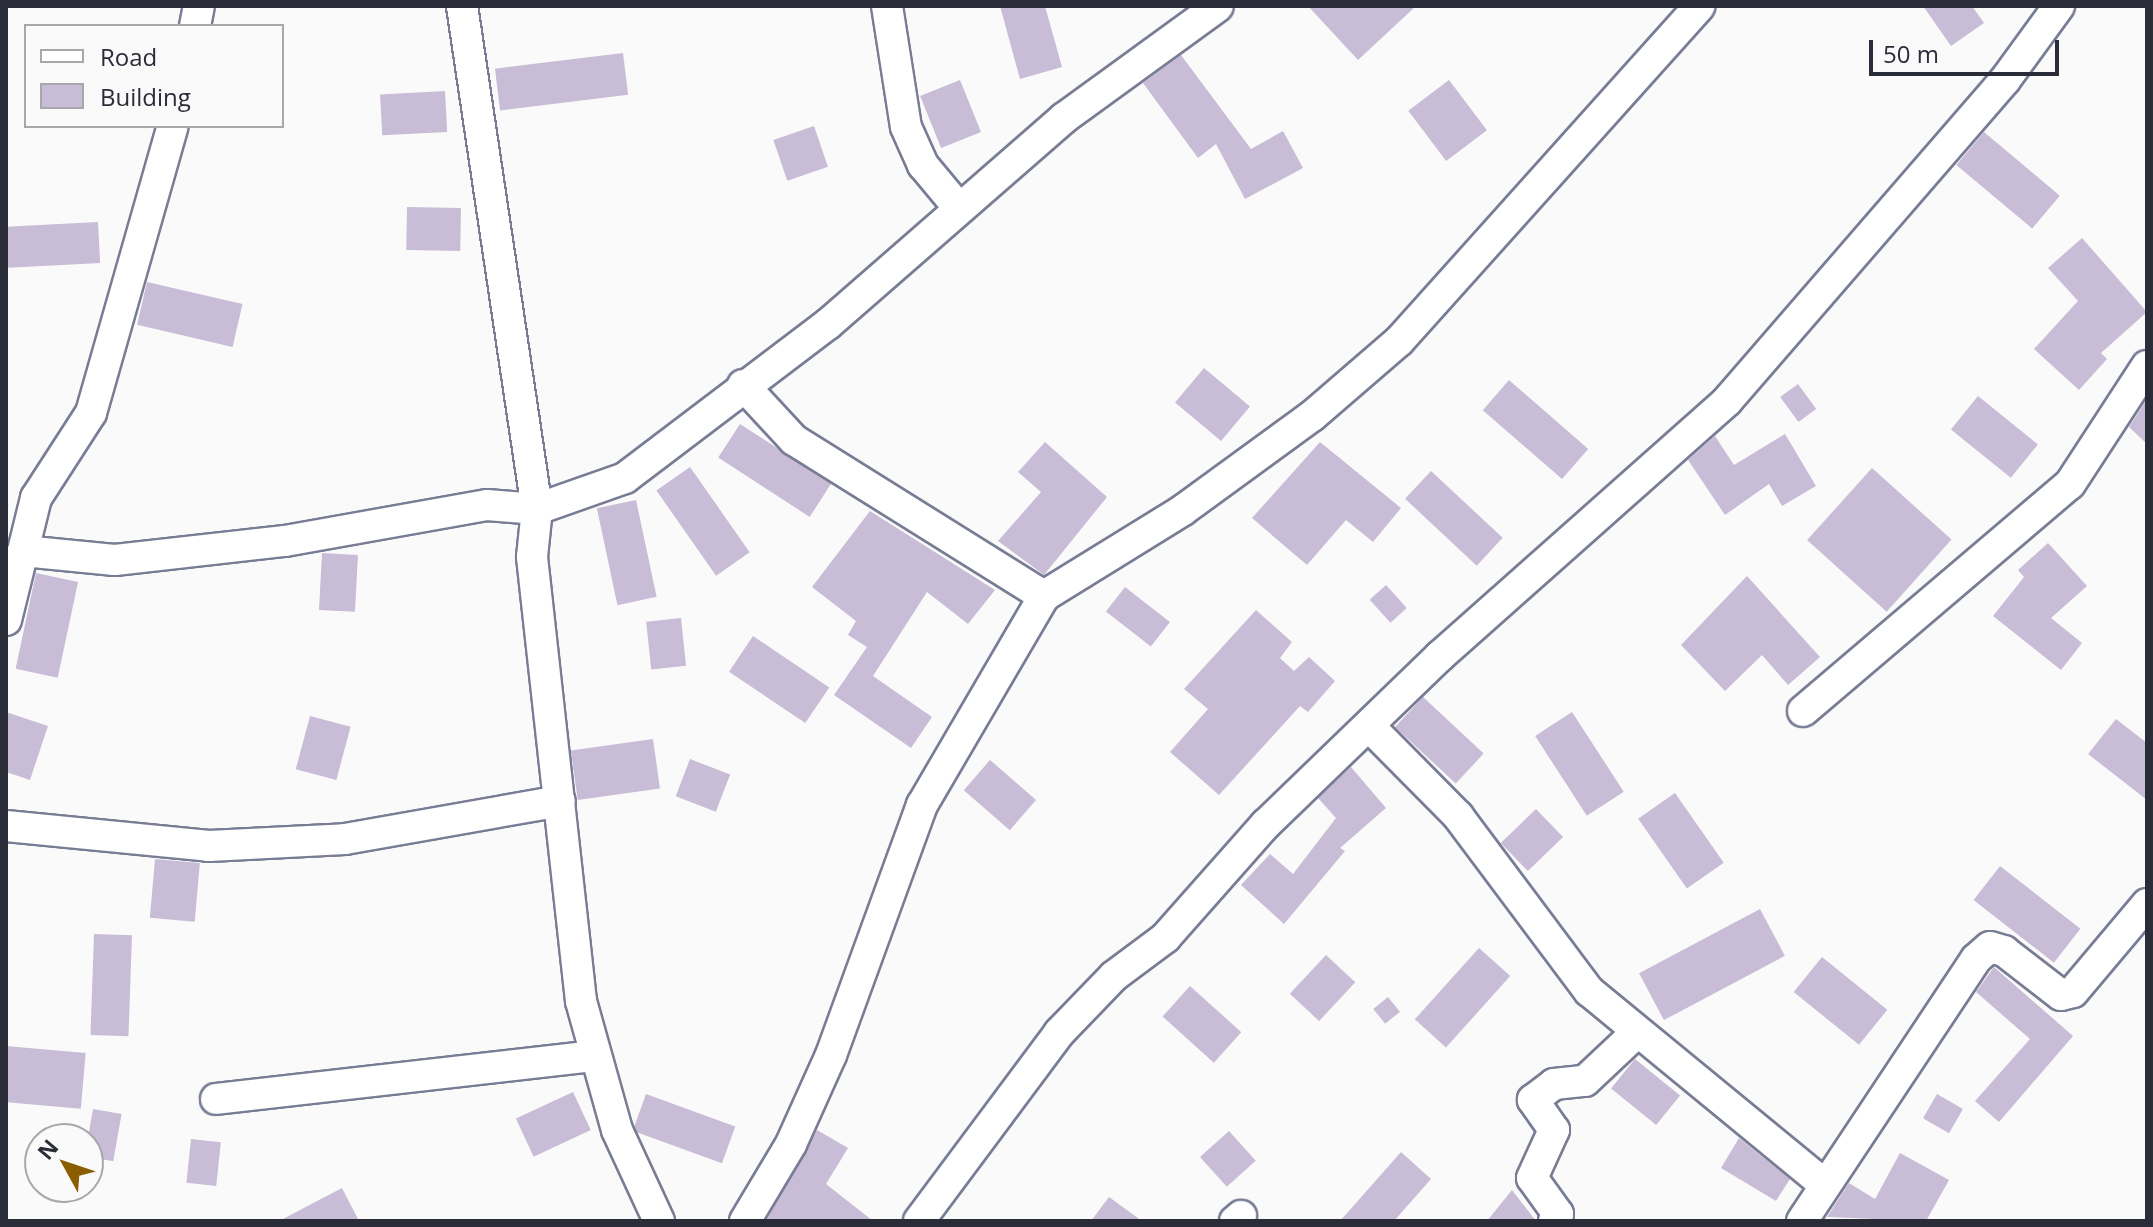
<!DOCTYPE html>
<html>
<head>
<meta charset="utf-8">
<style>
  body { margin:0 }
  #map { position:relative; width:2153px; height:1227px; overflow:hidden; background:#fafafa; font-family:"Open Sans",sans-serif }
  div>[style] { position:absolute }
  .building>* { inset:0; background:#c9bcd6; transform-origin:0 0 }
  .roads { filter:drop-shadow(2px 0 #787d95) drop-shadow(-2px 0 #787d95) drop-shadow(0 2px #787d95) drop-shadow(0 -2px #787d95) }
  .minor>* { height:30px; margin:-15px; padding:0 15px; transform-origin:15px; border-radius:15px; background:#fff }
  span { translate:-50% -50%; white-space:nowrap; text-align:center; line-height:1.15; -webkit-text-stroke:8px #fafafa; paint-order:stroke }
  .frame { position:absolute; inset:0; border:8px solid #2a2c37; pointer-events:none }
  .legend { position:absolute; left:24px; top:24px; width:260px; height:104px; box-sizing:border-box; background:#fafafa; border:2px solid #a7a8ac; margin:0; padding:10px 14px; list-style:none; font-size:24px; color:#2a2c37 }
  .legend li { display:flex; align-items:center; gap:16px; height:40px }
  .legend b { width:40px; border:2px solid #a7a8ac }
  .north { position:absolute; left:24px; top:1123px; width:80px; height:80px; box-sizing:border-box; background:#fafafa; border:2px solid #a7a8ac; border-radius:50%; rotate:310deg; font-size:22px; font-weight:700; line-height:32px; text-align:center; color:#2a2c37 }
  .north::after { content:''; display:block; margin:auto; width:28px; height:36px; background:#8a5d00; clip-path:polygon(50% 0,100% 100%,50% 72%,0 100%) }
  .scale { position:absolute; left:1869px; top:40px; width:190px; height:36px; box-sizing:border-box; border:4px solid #2a2c37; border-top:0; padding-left:10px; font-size:24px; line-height:28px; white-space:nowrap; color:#2a2c37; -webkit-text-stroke:6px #fafafa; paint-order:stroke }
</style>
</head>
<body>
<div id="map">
  <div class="building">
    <div style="clip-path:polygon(1000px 6px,1045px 6px,1062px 67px,1020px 79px)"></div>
    <div style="clip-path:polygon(1308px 6px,1416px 6px,1358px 60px)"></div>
    <div style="clip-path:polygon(1923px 6px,1972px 6px,1984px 23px,1951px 46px)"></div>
    <div style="left:623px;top:53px;width:42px;height:129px;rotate:83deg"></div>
    <div style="clip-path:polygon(1181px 55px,1251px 149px,1283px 131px,1303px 168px,1245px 199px,1216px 144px,1198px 158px,1143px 83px)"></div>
    <div style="left:960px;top:80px;width:56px;height:43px;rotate:68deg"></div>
    <div style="left:1449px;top:80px;width:63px;height:51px;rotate:53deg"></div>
    <div style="left:445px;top:91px;width:41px;height:65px;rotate:87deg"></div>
    <div style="left:814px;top:126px;width:43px;height:43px;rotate:71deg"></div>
    <div style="left:1984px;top:132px;width:99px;height:43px;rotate:40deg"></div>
    <div style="left:407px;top:207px;width:54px;height:43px;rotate:1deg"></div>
    <div style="left:98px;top:222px;width:41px;height:92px;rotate:87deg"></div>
    <div style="clip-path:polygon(2082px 238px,2147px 312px,2101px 353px,2107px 359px,2079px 390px,2034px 349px,2078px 301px,2048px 268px)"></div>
    <div style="left:147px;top:282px;width:98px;height:44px;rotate:13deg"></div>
    <div style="left:1204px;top:368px;width:60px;height:45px;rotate:40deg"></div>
    <div style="left:1509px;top:380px;width:105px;height:40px;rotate:41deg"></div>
    <div style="left:1798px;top:384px;width:31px;height:22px;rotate:54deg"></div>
    <div style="left:1978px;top:396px;width:77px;height:43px;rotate:39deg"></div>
    <div style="clip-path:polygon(2147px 399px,2147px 444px,2129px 427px)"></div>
    <div style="left:740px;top:424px;width:109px;height:40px;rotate:33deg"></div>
    <div style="clip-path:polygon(1785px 434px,1816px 486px,1782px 506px,1769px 484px,1725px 515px,1688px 460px,1715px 436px,1734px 465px)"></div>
    <div style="clip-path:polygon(1045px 442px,1107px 497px,1044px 575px,998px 541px,1041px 492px,1018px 472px)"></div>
    <div style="clip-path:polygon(1320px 442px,1401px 508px,1373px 542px,1346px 520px,1307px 565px,1252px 518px)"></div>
    <div style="left:690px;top:467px;width:104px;height:41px;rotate:55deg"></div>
    <div style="left:1872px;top:468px;width:107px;height:97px;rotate:42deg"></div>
    <div style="left:1431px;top:471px;width:98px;height:38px;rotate:43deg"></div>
    <div style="left:636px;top:500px;width:99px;height:40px;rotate:78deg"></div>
    <div style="clip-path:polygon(870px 511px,995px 590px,968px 624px,927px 592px,873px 676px,932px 717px,911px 748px,834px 695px,867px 647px,848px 635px,856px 621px,812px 587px)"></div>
    <div style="clip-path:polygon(2048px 543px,2087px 586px,2051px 618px,2082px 643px,2061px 670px,1993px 616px,2024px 577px,2018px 570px)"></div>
    <div style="left:322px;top:553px;width:36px;height:57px;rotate:3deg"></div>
    <div style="left:36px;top:573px;width:43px;height:98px;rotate:12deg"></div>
    <div style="clip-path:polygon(1747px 576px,1820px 657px,1788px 685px,1762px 655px,1725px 691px,1681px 645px)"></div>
    <div style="left:1386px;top:585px;width:31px;height:22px;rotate:48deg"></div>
    <div style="left:1125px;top:587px;width:57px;height:31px;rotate:38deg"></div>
    <div style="clip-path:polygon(1256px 610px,1292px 642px,1280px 658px,1294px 671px,1309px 657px,1335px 681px,1308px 712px,1300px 706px,1219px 795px,1170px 752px,1208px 709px,1184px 689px)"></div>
    <div style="left:681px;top:618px;width:48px;height:35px;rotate:84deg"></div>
    <div style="left:753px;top:636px;width:92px;height:43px;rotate:34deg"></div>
    <div style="left:1423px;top:697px;width:83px;height:41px;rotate:43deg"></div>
    <div style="clip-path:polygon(6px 712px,48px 726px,30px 780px,6px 772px)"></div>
    <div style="left:1572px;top:712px;width:95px;height:44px;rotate:57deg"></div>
    <div style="left:310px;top:716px;width:42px;height:55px;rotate:15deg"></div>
    <div style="clip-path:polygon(2116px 719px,2147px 743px,2147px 800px,2088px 754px)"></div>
    <div style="left:653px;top:739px;width:50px;height:83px;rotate:82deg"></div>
    <div style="left:690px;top:759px;width:43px;height:40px;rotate:21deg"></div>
    <div style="left:990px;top:760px;width:61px;height:40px;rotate:41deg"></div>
    <div style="clip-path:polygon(1351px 767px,1386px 808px,1340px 848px,1345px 851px,1284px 924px,1241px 885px,1270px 854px,1293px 874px,1336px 818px,1318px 798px)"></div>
    <div style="left:1675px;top:793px;width:85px;height:45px;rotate:55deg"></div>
    <div style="left:1536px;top:809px;width:39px;height:49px;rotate:46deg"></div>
    <div style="left:155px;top:859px;width:45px;height:59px;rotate:5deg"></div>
    <div style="left:2000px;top:866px;width:102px;height:43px;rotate:38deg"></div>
    <div style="left:1760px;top:909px;width:53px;height:137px;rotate:62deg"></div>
    <div style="left:94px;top:934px;width:38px;height:101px;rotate:2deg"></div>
    <div style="left:1479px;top:948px;width:42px;height:96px;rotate:42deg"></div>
    <div style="left:1326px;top:955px;width:40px;height:53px;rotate:43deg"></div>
    <div style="left:1822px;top:957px;width:84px;height:45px;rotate:39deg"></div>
    <div style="clip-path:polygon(1994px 967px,2073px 1036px,1999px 1122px,1975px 1101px,2030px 1039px,1976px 992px)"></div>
    <div style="left:1190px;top:986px;width:69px;height:41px;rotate:42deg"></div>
    <div style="left:1388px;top:997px;width:19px;height:19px;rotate:51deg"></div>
    <div style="left:6px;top:1046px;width:80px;height:56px;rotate:5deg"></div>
    <div style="left:1635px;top:1059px;width:58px;height:38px;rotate:39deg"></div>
    <div style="left:573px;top:1092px;width:42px;height:63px;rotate:65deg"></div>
    <div style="left:646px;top:1094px;width:95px;height:39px;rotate:20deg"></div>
    <div style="left:1937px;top:1094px;width:30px;height:28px;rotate:30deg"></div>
    <div style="left:93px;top:1109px;width:29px;height:48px;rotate:10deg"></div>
    <div style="clip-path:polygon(817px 1130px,848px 1148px,826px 1184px,873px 1221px,766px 1221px)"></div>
    <div style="left:1229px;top:1131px;width:40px;height:39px;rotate:48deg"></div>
    <div style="clip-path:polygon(1739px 1138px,1790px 1179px,1776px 1201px,1721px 1168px)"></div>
    <div style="left:191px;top:1139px;width:30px;height:44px;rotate:6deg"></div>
    <div style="clip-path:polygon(1401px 1152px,1431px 1179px,1394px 1221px,1340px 1221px)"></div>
    <div style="clip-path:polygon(1900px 1153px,1949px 1180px,1926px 1221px,1827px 1217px,1849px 1183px,1875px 1199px)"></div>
    <div style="clip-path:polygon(342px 1188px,359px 1221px,279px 1221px)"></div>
    <div style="clip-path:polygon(1512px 1190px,1536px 1221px,1487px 1221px)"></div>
    <div style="clip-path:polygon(1109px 1197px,1142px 1221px,1091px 1221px)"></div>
  </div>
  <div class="roads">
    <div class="minor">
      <div style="left:887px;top:6px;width:122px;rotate:81.1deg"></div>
      <div style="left:906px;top:127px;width:42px;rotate:65.9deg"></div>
      <div style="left:923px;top:165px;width:55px;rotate:50.2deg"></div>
      <div style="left:195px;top:26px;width:20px;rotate:-79deg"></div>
      <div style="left:743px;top:385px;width:75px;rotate:47.2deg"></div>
      <div style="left:794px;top:440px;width:295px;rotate:32deg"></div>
      <div style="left:23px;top:551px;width:55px;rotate:-76.2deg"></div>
      <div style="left:36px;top:498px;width:101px;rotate:-57.1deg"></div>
      <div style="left:91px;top:413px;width:298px;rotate:-74.1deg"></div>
      <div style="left:6px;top:620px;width:71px;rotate:-76.2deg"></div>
      <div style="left:23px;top:551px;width:92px;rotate:5.6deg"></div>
      <div style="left:115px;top:560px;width:171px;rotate:-6.4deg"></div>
      <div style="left:285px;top:541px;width:205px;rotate:-10.1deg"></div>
      <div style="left:487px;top:505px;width:50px;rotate:4.6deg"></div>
      <div style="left:537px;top:509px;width:509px;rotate:-98.48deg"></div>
      <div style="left:1803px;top:711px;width:350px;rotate:-40.4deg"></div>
      <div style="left:2070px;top:484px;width:141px;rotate:-56.9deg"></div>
      <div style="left:1371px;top:728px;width:124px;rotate:45.3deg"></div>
      <div style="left:1458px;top:816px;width:219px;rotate:53.2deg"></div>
      <div style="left:1589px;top:991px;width:303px;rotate:39.4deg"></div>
      <div style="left:6px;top:826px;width:204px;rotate:5.6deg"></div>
      <div style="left:209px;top:846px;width:136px;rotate:-2.9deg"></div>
      <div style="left:345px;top:839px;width:218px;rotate:-10deg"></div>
      <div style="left:216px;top:1099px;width:382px;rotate:-6.5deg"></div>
      <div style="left:659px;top:1221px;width:100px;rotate:-114.8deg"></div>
      <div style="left:617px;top:1130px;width:134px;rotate:-105.6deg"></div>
      <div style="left:581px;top:1001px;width:447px;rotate:-96.3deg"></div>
      <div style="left:532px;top:557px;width:48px;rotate:-84.1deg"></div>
      <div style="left:537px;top:509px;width:93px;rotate:-19.4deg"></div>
      <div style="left:625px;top:478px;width:255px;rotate:-37.2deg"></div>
      <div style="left:828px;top:324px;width:313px;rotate:-41.1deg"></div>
      <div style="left:1064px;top:118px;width:190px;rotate:-36deg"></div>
      <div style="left:745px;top:1221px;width:90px;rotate:-59.1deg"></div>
      <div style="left:791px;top:1144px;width:98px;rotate:-65.8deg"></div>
      <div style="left:831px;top:1055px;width:266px;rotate:-70deg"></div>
      <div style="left:922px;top:805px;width:242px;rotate:-59.7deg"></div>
      <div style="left:1044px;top:596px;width:163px;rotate:-31.7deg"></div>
      <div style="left:1183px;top:510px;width:160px;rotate:-36.1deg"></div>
      <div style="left:1312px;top:416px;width:115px;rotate:-40.8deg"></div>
      <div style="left:1399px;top:341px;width:450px;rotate:-48.1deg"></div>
      <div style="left:919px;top:1221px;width:234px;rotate:-53.3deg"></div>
      <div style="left:1059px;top:1033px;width:79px;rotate:-46deg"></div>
      <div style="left:1114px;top:976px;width:64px;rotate:-36.7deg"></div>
      <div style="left:1165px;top:938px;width:152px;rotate:-48.5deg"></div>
      <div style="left:1266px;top:824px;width:242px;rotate:-44deg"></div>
      <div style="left:1440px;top:656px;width:384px;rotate:-41.6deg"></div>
      <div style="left:1727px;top:401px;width:425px;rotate:-49.1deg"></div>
      <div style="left:2005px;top:80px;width:92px;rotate:-53.9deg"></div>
      <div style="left:1235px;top:1221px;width:8px;rotate:-40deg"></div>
      <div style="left:1554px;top:1221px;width:8px;rotate:-60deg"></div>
      <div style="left:1558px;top:1214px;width:44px;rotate:-125.8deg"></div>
      <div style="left:1532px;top:1178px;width:53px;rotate:-65.4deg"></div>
      <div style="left:1554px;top:1130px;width:37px;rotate:-125deg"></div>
      <div style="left:1533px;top:1100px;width:26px;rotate:-37deg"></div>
      <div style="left:1554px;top:1084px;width:31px;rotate:-6deg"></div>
      <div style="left:1585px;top:1081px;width:69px;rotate:-43.2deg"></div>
      <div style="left:1802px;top:1221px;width:315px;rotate:-56.4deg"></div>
      <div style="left:1976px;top:959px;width:18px;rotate:-41deg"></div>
      <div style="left:1990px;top:947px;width:15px;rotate:16deg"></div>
      <div style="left:2004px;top:951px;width:72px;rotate:37.7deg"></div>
      <div style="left:2061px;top:995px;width:12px;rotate:-14deg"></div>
      <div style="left:2073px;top:992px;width:115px;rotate:-49.9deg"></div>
    </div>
  </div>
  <div class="frame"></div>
  <ul class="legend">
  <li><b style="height:10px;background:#fff"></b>Road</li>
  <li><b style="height:22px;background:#c9bcd6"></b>Building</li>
  </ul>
  <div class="north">N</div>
  <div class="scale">50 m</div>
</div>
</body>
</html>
